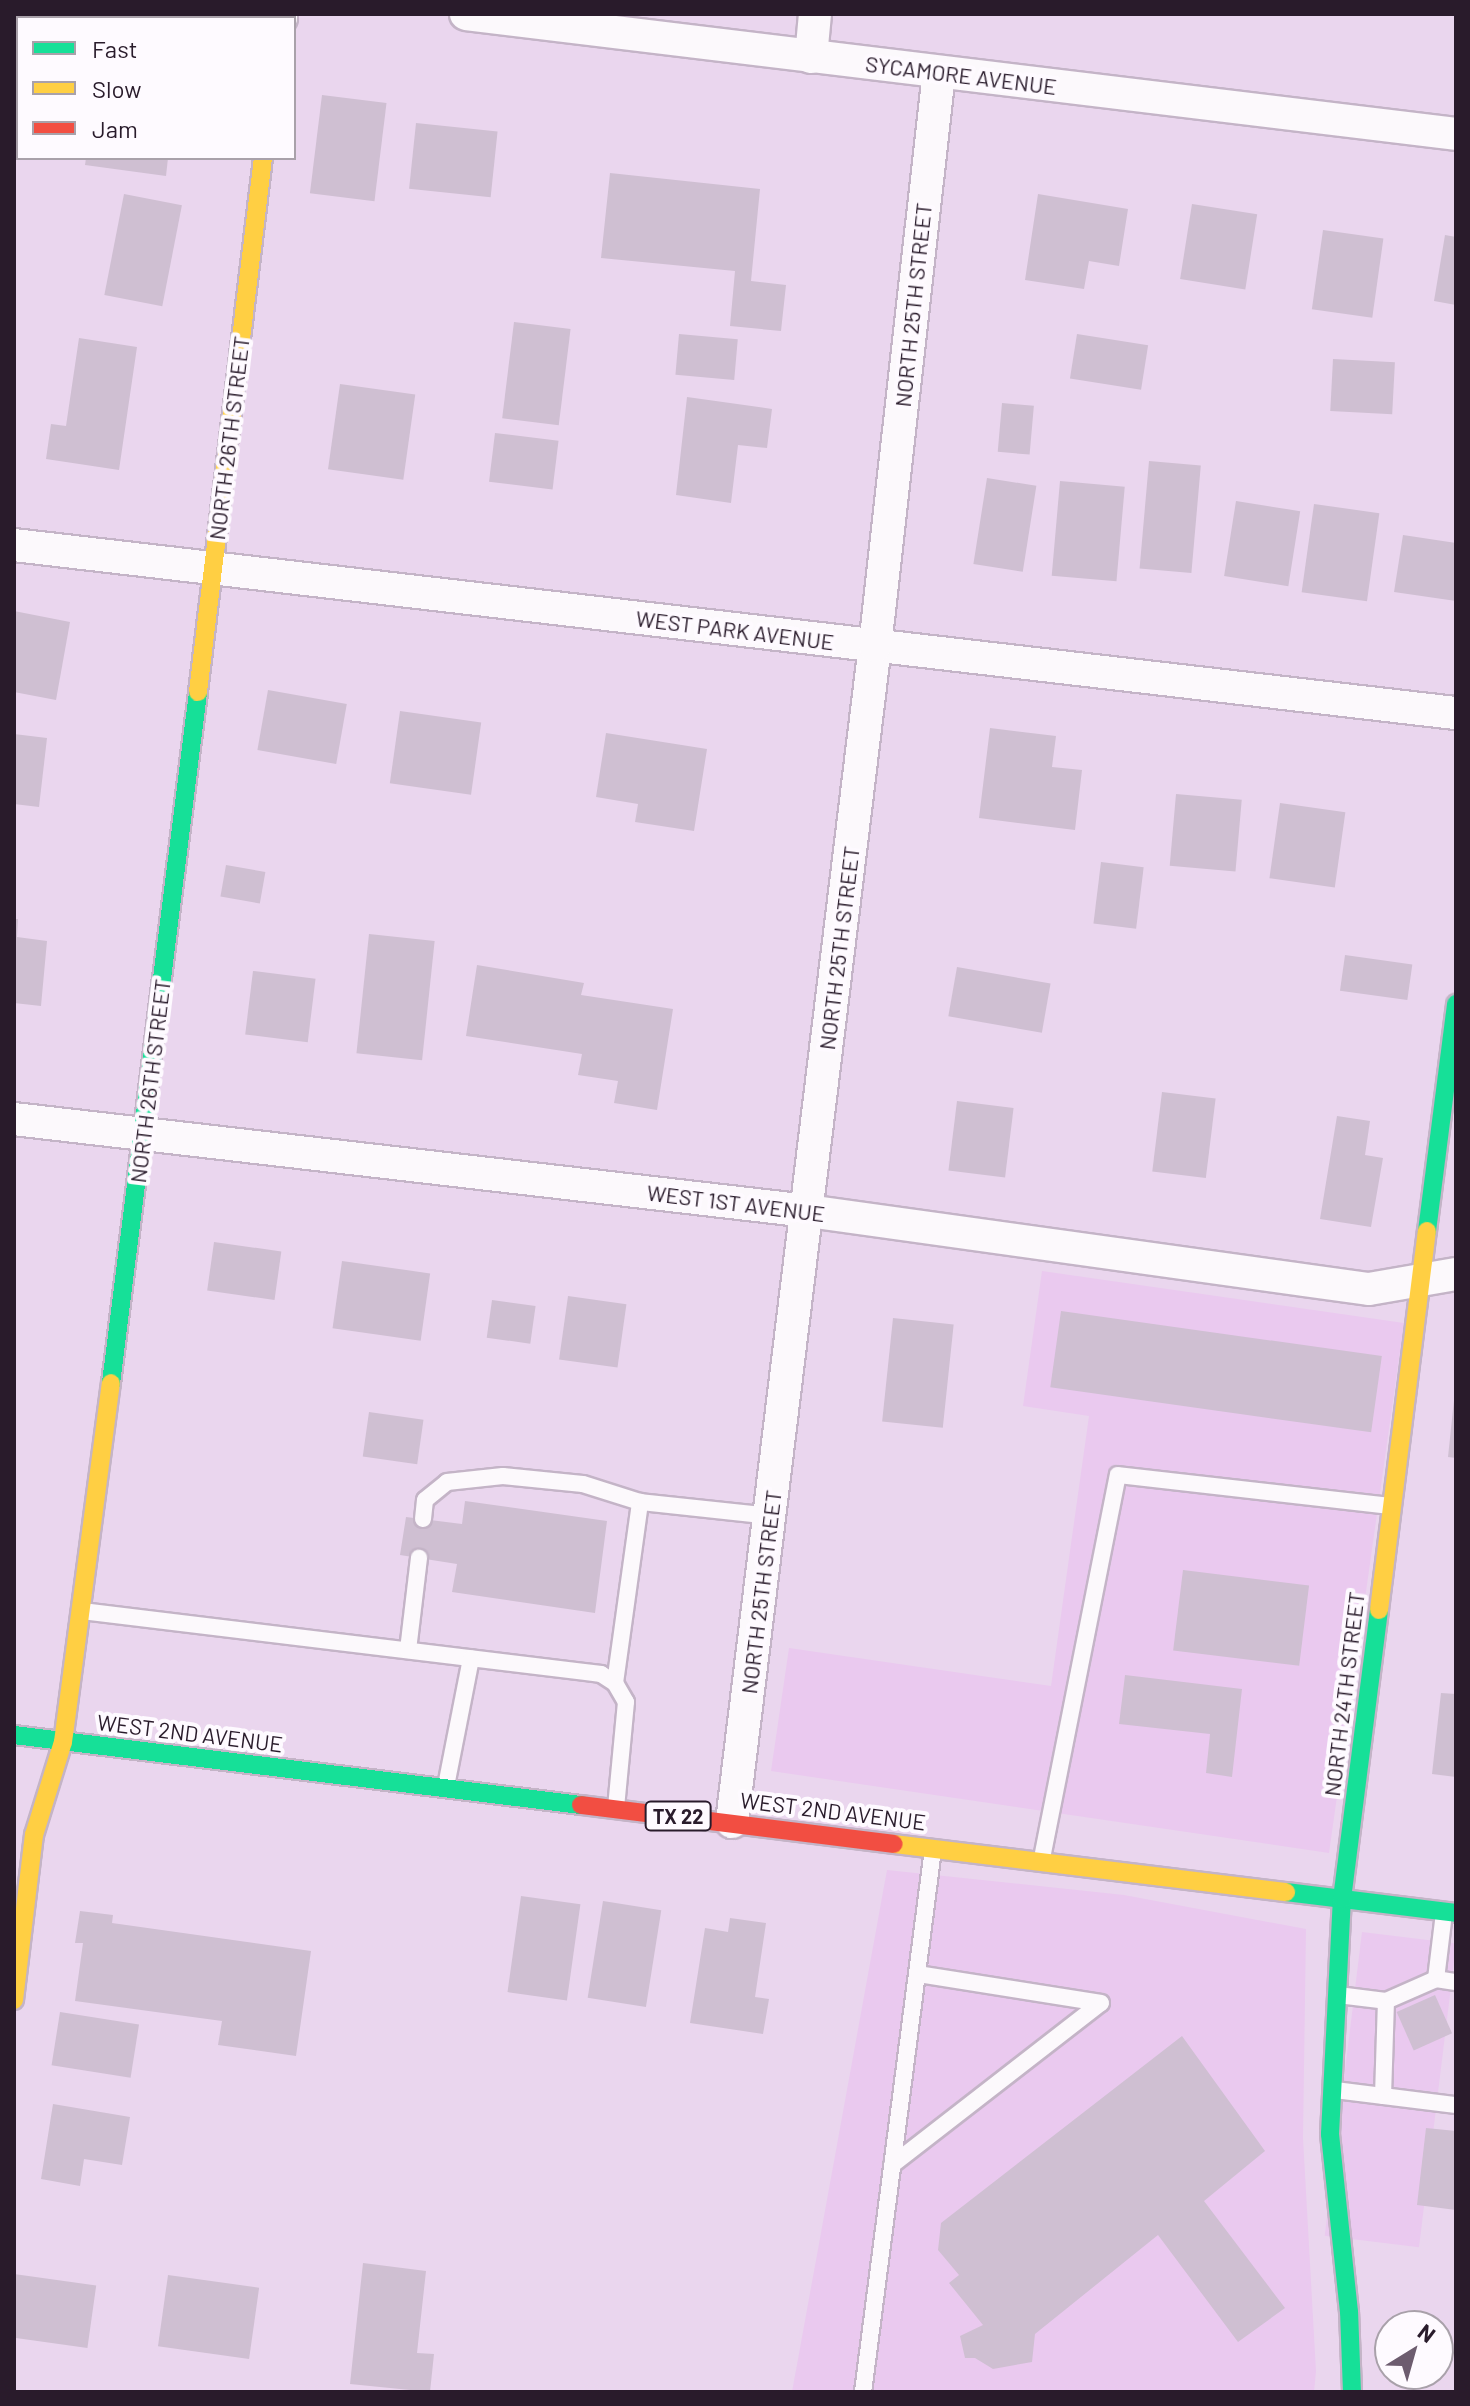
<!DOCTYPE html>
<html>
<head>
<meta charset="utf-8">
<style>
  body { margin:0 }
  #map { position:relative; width:1470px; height:2406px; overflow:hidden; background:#ead6ee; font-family:Barlow,sans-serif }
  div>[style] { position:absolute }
  .built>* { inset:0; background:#eac9ef; transform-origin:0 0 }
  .building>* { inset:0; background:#cfbfd2; transform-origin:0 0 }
  .roads { filter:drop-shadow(2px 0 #c4b4c7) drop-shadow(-2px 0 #c4b4c7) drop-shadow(0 2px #c4b4c7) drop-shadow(0 -2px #c4b4c7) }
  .lane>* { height:16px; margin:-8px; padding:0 8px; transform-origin:8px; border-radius:8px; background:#fcf9fc }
  .street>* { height:32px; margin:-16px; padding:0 16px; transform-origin:16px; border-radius:16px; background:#fcf9fc }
  .fast>* { height:18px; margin:-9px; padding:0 9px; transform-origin:9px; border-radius:9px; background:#16e098 }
  .slow>* { height:18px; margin:-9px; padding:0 9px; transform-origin:9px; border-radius:9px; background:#ffcf43 }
  .jam>* { height:18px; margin:-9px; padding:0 9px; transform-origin:9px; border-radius:9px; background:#f24e42 }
  span { translate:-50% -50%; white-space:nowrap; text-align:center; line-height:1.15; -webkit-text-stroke:8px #fefaff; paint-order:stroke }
  .shield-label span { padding:2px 6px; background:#fefaff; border:2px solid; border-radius:6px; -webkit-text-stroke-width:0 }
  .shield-label { font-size:20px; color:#291b2b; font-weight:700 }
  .street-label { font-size:22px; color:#291b2b }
  .frame { position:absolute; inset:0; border:16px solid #291b2b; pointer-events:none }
  .legend { position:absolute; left:16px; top:16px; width:280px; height:144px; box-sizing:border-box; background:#fefaff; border:2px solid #a9a1aa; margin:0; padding:10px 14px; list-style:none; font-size:24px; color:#291b2b }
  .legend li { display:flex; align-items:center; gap:16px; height:40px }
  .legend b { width:40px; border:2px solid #a9a1aa }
  .north { position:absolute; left:1374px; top:2310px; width:80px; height:80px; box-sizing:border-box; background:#fefaff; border:2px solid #a9a1aa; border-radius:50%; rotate:37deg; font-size:22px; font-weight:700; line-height:32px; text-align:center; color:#291b2b }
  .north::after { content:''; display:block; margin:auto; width:28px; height:36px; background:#6d5c6f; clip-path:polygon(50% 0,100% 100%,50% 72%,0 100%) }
</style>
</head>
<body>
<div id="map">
  <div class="built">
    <div style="clip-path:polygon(1042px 1271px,1404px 1323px,1329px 1853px,771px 1771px,789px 1648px,1051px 1686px,1089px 1416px,1023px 1406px)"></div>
    <div style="clip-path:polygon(887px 1870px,1124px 1895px,1306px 1929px,1303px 2138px,1316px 2371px,1314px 2392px,792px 2392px)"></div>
    <div style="left:1362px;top:1932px;width:95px;height:306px;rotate:7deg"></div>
  </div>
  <div class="building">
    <div style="left:14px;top:64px;width:4px;height:74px;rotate:14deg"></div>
    <div style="left:322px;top:95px;width:65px;height:99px;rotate:7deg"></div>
    <div style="left:416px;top:123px;width:82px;height:66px;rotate:6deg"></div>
    <div style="clip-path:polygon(86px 158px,168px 158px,166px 176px,85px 165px)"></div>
    <div style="clip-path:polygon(610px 173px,760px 189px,751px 281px,786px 285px,781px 331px,730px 326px,735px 271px,601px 258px)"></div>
    <div style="left:124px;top:194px;width:59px;height:103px;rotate:11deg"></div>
    <div style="clip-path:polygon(1038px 194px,1128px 209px,1119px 266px,1089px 261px,1084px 289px,1025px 280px)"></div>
    <div style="left:1192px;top:204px;width:66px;height:76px;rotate:9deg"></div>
    <div style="left:1323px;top:230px;width:61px;height:80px;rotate:8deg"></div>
    <div style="clip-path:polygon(1445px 235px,1456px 237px,1456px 305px,1434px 301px)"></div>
    <div style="left:514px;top:322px;width:57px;height:97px;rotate:7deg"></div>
    <div style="left:679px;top:334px;width:59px;height:41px;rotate:5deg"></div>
    <div style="left:1077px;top:334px;width:72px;height:45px;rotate:9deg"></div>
    <div style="clip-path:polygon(79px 338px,137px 347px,119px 470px,46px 459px,51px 424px,66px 426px)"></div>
    <div style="left:1333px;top:359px;width:62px;height:52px;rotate:3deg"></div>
    <div style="left:340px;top:384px;width:76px;height:86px;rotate:8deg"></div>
    <div style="clip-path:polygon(687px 397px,772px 409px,767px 448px,738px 445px,731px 503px,676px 495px)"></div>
    <div style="left:1002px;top:403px;width:32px;height:49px;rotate:5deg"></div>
    <div style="left:495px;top:433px;width:64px;height:49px;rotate:7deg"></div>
    <div style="left:1149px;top:461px;width:52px;height:108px;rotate:5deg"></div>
    <div style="left:987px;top:478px;width:50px;height:87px;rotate:9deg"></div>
    <div style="left:1060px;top:481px;width:65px;height:95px;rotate:5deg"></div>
    <div style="left:1236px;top:501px;width:65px;height:76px;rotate:9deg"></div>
    <div style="left:1314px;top:504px;width:66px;height:89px;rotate:8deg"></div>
    <div style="clip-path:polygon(1403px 535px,1456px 543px,1456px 601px,1394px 592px)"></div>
    <div style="clip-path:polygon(14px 611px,70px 622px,56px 700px,14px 692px)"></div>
    <div style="left:268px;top:690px;width:80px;height:61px;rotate:10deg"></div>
    <div style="left:400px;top:711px;width:82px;height:73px;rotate:8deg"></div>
    <div style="clip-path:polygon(990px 728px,1056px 736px,1052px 767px,1082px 770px,1075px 830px,979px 818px)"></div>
    <div style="clip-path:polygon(606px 733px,707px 749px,694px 831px,635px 822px,638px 804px,596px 797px)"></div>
    <div style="clip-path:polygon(14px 734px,47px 738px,39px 807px,14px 804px)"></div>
    <div style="left:1176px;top:794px;width:66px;height:72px;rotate:5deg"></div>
    <div style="left:1280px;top:803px;width:66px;height:76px;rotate:8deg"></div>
    <div style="left:1101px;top:862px;width:43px;height:62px;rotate:7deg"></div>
    <div style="left:226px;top:865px;width:40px;height:32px;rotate:10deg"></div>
    <div style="clip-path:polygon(14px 919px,18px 919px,17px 937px,47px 941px,41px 1006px,14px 1003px)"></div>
    <div style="left:369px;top:934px;width:66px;height:120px;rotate:6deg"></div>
    <div style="left:1345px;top:955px;width:68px;height:36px;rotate:8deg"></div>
    <div style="clip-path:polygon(477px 965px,584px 983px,581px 995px,673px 1009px,657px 1110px,614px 1103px,618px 1081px,578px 1075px,582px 1054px,466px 1036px)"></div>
    <div style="left:957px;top:967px;width:95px;height:50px;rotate:10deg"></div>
    <div style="left:253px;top:971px;width:63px;height:64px;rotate:7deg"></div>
    <div style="left:1162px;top:1092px;width:54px;height:80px;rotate:7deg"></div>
    <div style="left:957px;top:1101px;width:57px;height:70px;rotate:7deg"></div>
    <div style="clip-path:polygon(1337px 1116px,1370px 1121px,1365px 1155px,1383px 1158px,1371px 1227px,1320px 1219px)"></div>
    <div style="left:214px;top:1242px;width:68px;height:49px;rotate:8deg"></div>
    <div style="left:342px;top:1261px;width:89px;height:68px;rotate:8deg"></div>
    <div style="left:568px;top:1296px;width:59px;height:64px;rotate:8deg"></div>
    <div style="left:492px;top:1300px;width:44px;height:38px;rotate:8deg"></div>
    <div style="left:1061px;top:1311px;width:324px;height:77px;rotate:8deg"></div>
    <div style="left:893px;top:1318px;width:61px;height:104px;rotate:6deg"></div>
    <div style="clip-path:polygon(1454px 1400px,1456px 1400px,1456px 1458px,1448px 1457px)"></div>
    <div style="left:369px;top:1412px;width:55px;height:45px;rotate:8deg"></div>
    <div style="clip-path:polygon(465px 1501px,607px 1521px,595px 1613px,452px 1592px,457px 1564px,400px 1555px,406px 1517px,462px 1524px)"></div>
    <div style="left:1183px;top:1570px;width:127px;height:81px;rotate:7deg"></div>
    <div style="clip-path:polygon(1125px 1675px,1242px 1689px,1232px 1777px,1206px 1773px,1210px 1734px,1119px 1724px)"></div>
    <div style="clip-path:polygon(1441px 1693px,1456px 1694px,1456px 1777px,1432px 1774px)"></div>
    <div style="left:521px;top:1896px;width:60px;height:97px;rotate:8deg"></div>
    <div style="left:603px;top:1901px;width:59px;height:98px;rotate:9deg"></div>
    <div style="clip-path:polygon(80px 1911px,113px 1915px,112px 1923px,311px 1951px,296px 2056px,218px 2045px,222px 2021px,75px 2001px,83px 1943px,75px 1943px)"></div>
    <div style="clip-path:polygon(730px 1918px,766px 1923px,755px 1997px,769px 1999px,763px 2034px,690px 2023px,705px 1928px,728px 1932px)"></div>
    <div style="left:1435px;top:1995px;width:42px;height:42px;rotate:66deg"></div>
    <div style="left:60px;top:2012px;width:80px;height:54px;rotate:9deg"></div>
    <div style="clip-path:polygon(1182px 2036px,1265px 2151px,1204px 2201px,1285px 2308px,1238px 2342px,1158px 2235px,1035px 2334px,1032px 2362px,993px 2369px,975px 2358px,965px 2358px,960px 2336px,983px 2325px,949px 2283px,959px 2275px,938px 2250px,941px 2223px)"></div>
    <div style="clip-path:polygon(53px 2104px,130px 2117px,122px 2165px,84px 2159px,80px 2186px,41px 2179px)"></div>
    <div style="clip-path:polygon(1426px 2128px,1456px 2131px,1456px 2210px,1417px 2205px)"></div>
    <div style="clip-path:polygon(363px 2263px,426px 2271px,417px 2353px,434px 2354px,430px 2392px,350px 2384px)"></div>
    <div style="left:14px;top:2274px;width:83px;height:63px;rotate:8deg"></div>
    <div style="left:168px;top:2275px;width:92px;height:72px;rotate:8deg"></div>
  </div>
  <div class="roads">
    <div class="lane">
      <div style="left:423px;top:1519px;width:19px;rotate:-84deg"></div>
      <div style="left:425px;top:1500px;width:28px;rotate:-39deg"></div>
      <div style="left:447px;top:1482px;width:56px;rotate:-6.1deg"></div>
      <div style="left:503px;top:1476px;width:80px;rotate:5.7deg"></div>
      <div style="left:583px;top:1484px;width:60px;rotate:17.5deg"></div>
      <div style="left:82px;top:1611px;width:523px;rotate:6.92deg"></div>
      <div style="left:601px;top:1674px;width:17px;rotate:33deg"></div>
      <div style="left:615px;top:1683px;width:22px;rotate:60deg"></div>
      <div style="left:626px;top:1702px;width:106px;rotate:95.4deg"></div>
      <div style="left:408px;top:1650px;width:93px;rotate:-83.2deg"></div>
      <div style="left:615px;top:1683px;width:183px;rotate:-82.1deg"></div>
      <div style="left:640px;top:1502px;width:131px;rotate:6.1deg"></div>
      <div style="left:446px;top:1786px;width:130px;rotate:-78.9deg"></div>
      <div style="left:1042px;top:1858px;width:390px;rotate:-78.8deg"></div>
      <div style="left:1118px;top:1475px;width:275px;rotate:6.5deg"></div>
      <div style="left:1436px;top:1979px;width:20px;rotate:9deg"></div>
      <div style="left:1338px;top:1995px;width:48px;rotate:7.1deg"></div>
      <div style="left:1386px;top:2001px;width:55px;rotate:-23.7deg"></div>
      <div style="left:1436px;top:1979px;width:66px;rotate:-83.1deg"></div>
      <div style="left:1335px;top:2090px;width:122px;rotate:7.1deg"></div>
      <div style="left:1383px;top:2096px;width:95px;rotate:-88.2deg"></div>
      <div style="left:892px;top:2165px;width:264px;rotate:-37.8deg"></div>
      <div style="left:1101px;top:2003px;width:186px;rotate:-171deg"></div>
      <div style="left:863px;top:2392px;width:547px;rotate:-82.65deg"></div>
    </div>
    <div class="street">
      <div style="left:466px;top:14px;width:997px;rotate:6.91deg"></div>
      <div style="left:281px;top:18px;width:4px;rotate:-90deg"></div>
      <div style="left:811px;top:57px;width:43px;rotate:-84.7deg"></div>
      <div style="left:14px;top:545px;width:1452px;rotate:6.65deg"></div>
      <div style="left:14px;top:1119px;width:799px;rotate:6.61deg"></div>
      <div style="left:808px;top:1211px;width:566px;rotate:7.92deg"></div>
      <div style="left:1369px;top:1289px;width:88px;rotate:-9.8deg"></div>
      <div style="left:732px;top:1822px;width:1185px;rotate:-83.07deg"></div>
      <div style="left:875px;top:646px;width:577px;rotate:-83.63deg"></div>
    </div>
    <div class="fast">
      <div style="left:1427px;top:1231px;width:229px;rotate:-82.7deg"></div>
      <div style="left:111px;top:1383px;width:696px;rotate:-82.82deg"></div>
      <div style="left:14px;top:1735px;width:571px;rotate:7.04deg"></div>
      <div style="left:1286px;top:1892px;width:171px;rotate:7deg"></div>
      <div style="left:1352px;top:2392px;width:80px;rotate:-92.1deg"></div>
      <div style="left:1349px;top:2312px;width:179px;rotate:-96.1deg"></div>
      <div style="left:1330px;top:2134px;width:235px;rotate:-87.1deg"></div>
      <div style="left:1342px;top:1899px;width:291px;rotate:-82.7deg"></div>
    </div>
    <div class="slow">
      <div style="left:198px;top:692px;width:538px;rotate:-83.06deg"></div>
      <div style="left:1379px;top:1610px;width:382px;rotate:-82.8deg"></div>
      <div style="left:894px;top:1844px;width:395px;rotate:7deg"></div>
      <div style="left:14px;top:2000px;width:166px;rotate:-83.1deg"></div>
      <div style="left:34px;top:1835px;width:97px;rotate:-72.7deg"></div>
      <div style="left:63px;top:1742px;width:362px;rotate:-82.4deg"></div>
    </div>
    <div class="jam">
      <div style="left:581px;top:1805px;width:315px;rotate:7.1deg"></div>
    </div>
  </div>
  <div class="shield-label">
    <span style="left:678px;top:1816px">TX 22</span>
  </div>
  <div class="street-label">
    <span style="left:961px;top:75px;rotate:7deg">SYCAMORE AVENUE</span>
    <span style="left:913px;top:305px;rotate:-84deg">NORTH 25TH STREET</span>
    <span style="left:229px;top:438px;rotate:-83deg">NORTH 26TH STREET</span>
    <span style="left:735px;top:630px;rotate:7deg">WEST PARK AVENUE</span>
    <span style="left:839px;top:948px;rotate:-83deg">NORTH 25TH STREET</span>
    <span style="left:150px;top:1081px;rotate:-83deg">NORTH 26TH STREET</span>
    <span style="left:736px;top:1203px;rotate:7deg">WEST 1ST AVENUE</span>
    <span style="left:761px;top:1592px;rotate:-83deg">NORTH 25TH STREET</span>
    <span style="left:1344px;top:1694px;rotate:-83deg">NORTH 24TH STREET</span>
    <span style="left:190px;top:1733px;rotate:7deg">WEST 2ND AVENUE</span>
    <span style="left:833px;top:1811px;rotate:7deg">WEST 2ND AVENUE</span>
  </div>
  <div class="frame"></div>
  <ul class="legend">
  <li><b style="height:10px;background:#16e098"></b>Fast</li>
  <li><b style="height:10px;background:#ffcf43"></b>Slow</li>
  <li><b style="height:10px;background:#f24e42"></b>Jam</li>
  </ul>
  <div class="north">N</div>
</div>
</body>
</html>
